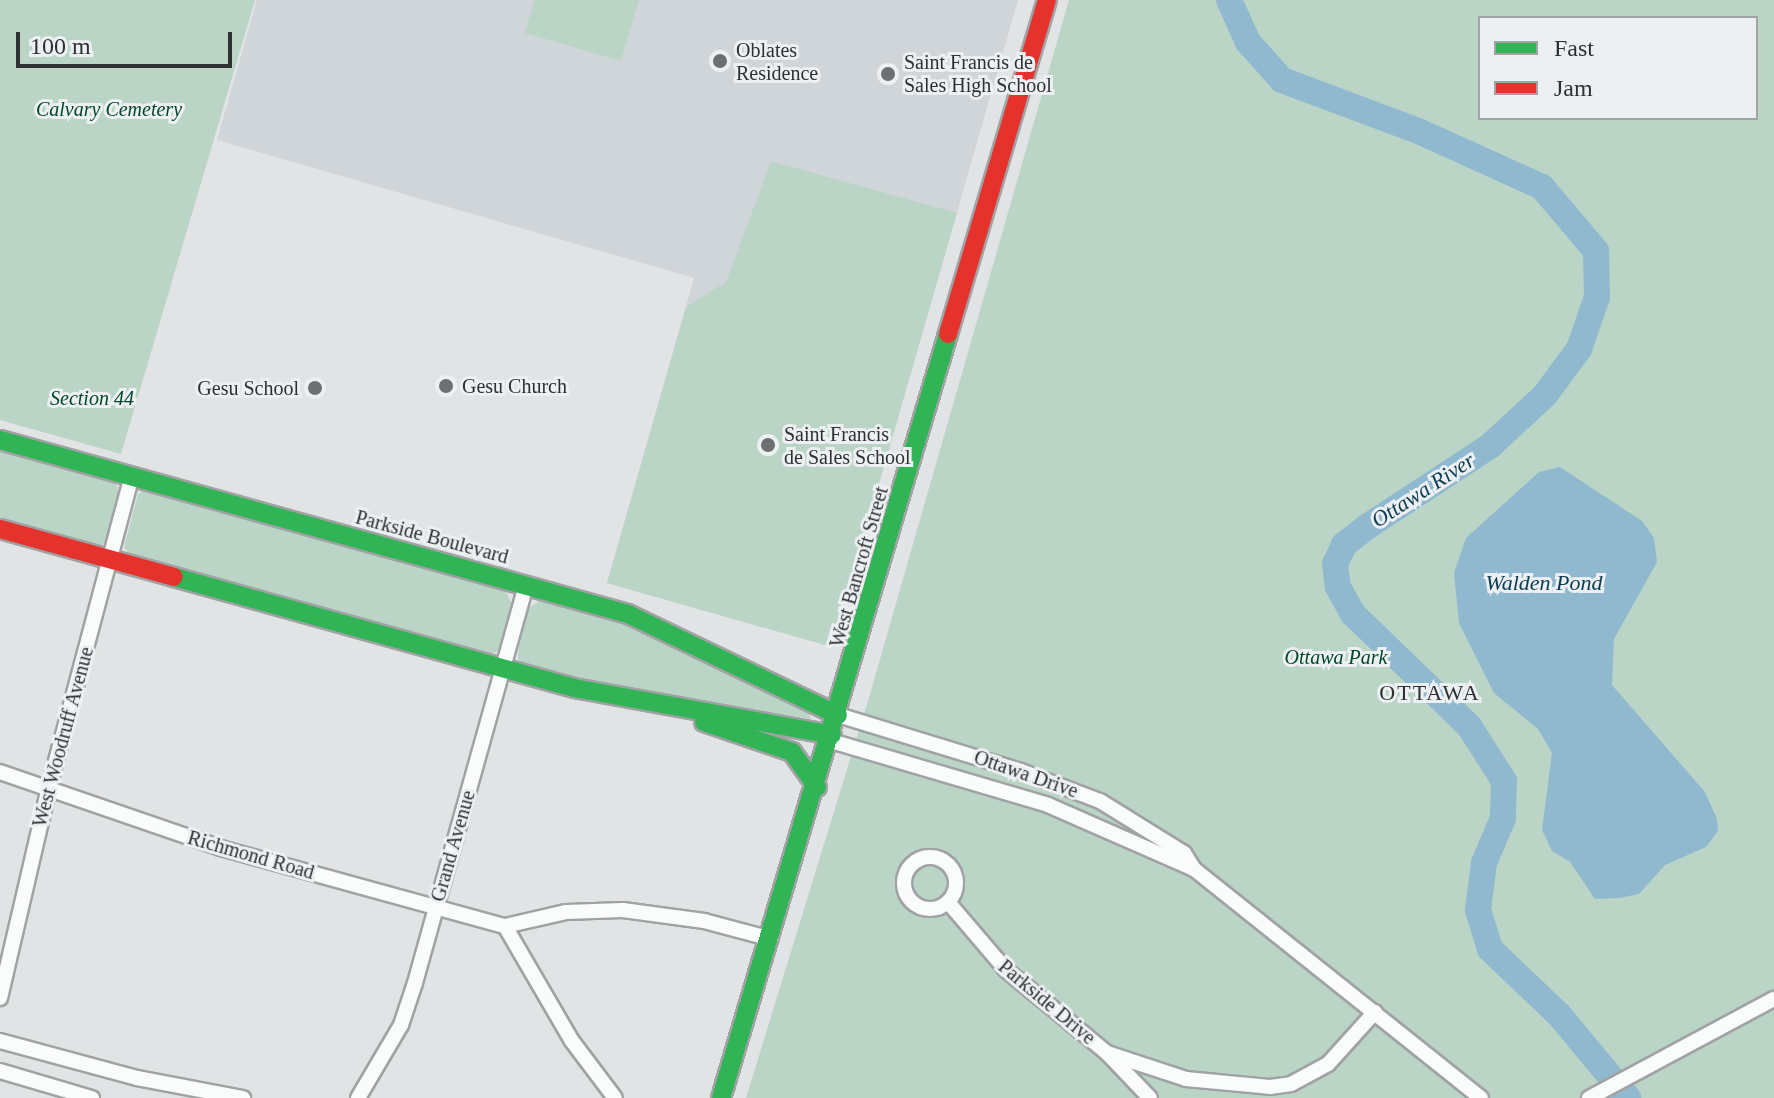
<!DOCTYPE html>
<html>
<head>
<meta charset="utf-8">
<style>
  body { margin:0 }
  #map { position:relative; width:1774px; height:1098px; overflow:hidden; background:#e1e3e4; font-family:"Times New Roman",serif }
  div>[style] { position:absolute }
  .built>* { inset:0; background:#d0d5da }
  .green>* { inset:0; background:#bad5c5 }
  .water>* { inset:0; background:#90b9d0 }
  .river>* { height:26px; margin:-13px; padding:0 13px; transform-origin:13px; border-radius:13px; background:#90b9d0 }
  .roads { filter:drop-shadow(2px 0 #a0a2a3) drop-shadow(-2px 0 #a0a2a3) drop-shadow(0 2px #a0a2a3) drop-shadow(0 -2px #a0a2a3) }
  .street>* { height:14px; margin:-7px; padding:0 7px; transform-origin:7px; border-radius:7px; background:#fafbfb }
  .street>.ring { margin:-7px; padding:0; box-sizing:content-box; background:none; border:14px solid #fafbfb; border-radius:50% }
  .fast>* { height:18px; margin:-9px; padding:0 9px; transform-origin:9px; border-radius:9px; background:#30b455 }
  .jam>* { height:18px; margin:-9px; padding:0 9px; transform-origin:9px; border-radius:9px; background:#e5322d }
  .dots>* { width:22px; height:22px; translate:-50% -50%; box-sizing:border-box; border:4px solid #edf0f2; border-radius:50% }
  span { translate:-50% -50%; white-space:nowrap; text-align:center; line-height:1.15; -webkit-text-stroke:6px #edf0f2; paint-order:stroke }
  .poi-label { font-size:20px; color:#2f3031 }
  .left { translate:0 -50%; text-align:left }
  .right { translate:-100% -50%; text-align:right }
  .park-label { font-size:20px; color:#004727; font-style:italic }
  .street-label { font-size:20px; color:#2f3031 }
  .water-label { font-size:22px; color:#093c52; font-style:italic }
  .neighbourhood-label { font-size:22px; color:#2f3031; letter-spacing:2px }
  .legend { position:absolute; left:1478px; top:16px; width:280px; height:104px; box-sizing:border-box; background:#edf0f2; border:2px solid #a1a3a5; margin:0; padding:10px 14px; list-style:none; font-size:24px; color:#2f3031 }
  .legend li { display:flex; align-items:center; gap:16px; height:40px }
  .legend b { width:40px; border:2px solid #a1a3a5 }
  .scale { position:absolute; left:16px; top:32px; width:216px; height:36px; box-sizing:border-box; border:4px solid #2f3031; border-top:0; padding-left:10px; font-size:24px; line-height:28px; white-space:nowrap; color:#2f3031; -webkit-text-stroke:6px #edf0f2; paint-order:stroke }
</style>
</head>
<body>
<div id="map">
  <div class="built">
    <div style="clip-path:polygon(257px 0,1018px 0,832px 647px,607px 583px,694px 278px,217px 140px)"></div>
  </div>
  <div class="green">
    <div style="clip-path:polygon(0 0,255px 0,121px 454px,0 420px)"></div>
    <div style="clip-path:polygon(534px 0,639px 0,621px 61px,525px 33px)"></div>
    <div style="clip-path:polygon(evenodd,1069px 0,1774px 0,1774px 1098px,746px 1098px,868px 701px,1069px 0,1480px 18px,1756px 18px,1756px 118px,1480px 118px,1480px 18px)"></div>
    <div style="clip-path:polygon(771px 161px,957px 213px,832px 647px,607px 583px,686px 307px,726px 282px)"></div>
    <div style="clip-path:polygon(0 449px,116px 482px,119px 494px,105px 543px,98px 547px,0 521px)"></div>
    <div style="clip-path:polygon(145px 489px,504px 588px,512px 604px,499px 650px,489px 656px,131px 557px,124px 547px,138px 494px)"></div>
    <div style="clip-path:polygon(542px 599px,654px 634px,807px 711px,811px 719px,573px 679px,526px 666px,518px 659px,519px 646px,529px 608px)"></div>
  </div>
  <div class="water">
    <div style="clip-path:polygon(1560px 467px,1642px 521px,1654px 538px,1657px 562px,1614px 639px,1612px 685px,1705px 792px,1717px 819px,1718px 831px,1706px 847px,1665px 865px,1639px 894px,1619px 898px,1595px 899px,1570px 862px,1552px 851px,1542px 830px,1552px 753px,1538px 729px,1494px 693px,1459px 623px,1454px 573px,1466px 538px,1539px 472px)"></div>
  </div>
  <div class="river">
    <div style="left:1229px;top:0;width:46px;rotate:65.7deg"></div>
    <div style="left:1248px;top:42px;width:51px;rotate:48.2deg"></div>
    <div style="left:1282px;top:80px;width:143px;rotate:20.5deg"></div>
    <div style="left:1416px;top:130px;width:138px;rotate:24.3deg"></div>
    <div style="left:1542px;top:187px;width:84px;rotate:49.8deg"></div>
    <div style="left:1596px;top:251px;width:46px;rotate:88.8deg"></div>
    <div style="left:1597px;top:297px;width:55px;rotate:109.1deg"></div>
    <div style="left:1579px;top:349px;width:57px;rotate:126.5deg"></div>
    <div style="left:1545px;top:395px;width:75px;rotate:137.2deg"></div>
    <div style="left:1490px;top:446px;width:146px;rotate:146.7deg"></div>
    <div style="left:1368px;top:526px;width:31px;rotate:142deg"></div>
    <div style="left:1344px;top:545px;width:21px;rotate:115deg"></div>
    <div style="left:1335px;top:564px;width:23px;rotate:83deg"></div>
    <div style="left:1338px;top:587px;width:31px;rotate:61deg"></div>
    <div style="left:1353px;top:614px;width:161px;rotate:44deg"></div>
    <div style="left:1469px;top:726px;width:65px;rotate:57.5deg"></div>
    <div style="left:1504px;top:781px;width:37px;rotate:92deg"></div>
    <div style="left:1503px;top:818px;width:49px;rotate:112.9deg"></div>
    <div style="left:1484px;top:863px;width:47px;rotate:97.3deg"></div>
    <div style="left:1478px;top:910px;width:41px;rotate:72.9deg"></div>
    <div style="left:1490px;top:949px;width:97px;rotate:43.7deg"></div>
    <div style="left:1560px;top:1016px;width:107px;rotate:50.3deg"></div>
  </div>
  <div class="roads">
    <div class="street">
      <div style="left:838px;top:715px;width:191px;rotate:17deg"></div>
      <div style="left:1021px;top:771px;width:85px;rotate:20.8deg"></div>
      <div style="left:1100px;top:801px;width:99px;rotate:31.8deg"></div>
      <div style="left:1184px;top:853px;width:19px;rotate:58deg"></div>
      <div style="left:831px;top:741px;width:226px;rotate:16.4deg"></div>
      <div style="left:1048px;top:805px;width:159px;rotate:23.7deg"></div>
      <div style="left:1194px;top:869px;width:367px;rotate:38.6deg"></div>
      <div style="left:0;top:772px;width:234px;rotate:19deg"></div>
      <div style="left:221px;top:848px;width:295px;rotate:15.4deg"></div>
      <div style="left:505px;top:926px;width:133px;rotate:59.8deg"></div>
      <div style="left:572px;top:1041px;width:71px;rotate:53deg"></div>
      <div class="ring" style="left:904px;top:857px;width:38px;height:38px"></div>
      <div style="left:948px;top:902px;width:89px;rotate:49.5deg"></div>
      <div style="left:1006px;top:970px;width:131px;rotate:39.4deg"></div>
      <div style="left:1107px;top:1053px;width:62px;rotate:46.3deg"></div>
      <div style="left:505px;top:926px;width:63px;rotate:-12.9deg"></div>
      <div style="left:566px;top:912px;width:57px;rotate:-2deg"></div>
      <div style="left:623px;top:910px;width:82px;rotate:7.7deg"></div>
      <div style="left:704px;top:921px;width:69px;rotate:15deg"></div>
      <div style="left:0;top:998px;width:212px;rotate:-76.9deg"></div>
      <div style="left:48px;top:791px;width:326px;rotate:-75.1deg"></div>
      <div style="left:0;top:1041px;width:142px;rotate:15.1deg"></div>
      <div style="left:137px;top:1078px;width:108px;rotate:10.7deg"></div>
      <div style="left:1107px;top:1053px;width:83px;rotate:18.2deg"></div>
      <div style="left:1186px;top:1079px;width:84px;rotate:5.4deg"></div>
      <div style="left:1270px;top:1087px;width:21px;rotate:-8deg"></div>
      <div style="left:1291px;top:1084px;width:42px;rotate:-28.4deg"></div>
      <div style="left:1328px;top:1064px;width:70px;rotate:-47.9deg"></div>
      <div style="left:0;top:1071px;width:96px;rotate:16.4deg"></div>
      <div style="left:358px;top:1098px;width:85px;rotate:-59.5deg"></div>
      <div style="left:401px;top:1025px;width:44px;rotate:-71.6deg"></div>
      <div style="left:415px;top:983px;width:412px;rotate:-74.4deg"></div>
      <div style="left:1589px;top:1098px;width:210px;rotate:-28.2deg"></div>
    </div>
    <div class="fast">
      <div style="left:0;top:440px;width:652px;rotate:15.49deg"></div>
      <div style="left:628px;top:614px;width:233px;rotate:25.7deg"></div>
      <div style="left:174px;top:577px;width:415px;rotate:15.5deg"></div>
      <div style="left:574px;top:688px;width:262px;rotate:10.3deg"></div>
      <div style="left:704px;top:722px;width:93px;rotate:18.8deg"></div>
      <div style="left:792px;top:752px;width:43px;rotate:54.5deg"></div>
      <div style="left:721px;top:1098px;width:797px;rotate:-73.45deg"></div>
    </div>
    <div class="jam">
      <div style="left:948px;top:334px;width:348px;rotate:-73.5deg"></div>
      <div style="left:0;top:529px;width:180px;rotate:15.4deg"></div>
    </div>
  </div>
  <div class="dots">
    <div style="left:720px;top:61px;background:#6d6f70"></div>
    <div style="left:888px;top:74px;background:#6d6f70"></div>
    <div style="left:446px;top:386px;background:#6d6f70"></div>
    <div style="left:315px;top:388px;background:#6d6f70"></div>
    <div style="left:768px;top:445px;background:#6d6f70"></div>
  </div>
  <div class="poi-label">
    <span class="left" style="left:736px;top:62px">Oblates<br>Residence</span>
    <span class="left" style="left:904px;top:74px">Saint Francis de<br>Sales High School</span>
    <span class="left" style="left:462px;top:386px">Gesu Church</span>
    <span class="right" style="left:299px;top:388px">Gesu School</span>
    <span class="left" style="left:784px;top:446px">Saint Francis<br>de Sales School</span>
  </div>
  <div class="park-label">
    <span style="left:109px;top:109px">Calvary Cemetery</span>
    <span style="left:92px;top:398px">Section 44</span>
    <span style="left:1336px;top:657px">Ottawa Park</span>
  </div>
  <div class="street-label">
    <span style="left:432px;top:537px;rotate:15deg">Parkside Boulevard</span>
    <span style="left:859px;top:567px;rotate:-74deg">West Bancroft Street</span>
    <span style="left:63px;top:737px;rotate:-75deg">West Woodruff Avenue</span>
    <span style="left:1026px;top:774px;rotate:19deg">Ottawa Drive</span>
    <span style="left:453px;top:846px;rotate:-74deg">Grand Avenue</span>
    <span style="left:251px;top:855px;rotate:16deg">Richmond Road</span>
    <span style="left:1047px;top:1002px;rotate:40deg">Parkside Drive</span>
  </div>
  <div class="water-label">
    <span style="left:1423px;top:490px;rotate:-33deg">Ottawa River</span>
    <span style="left:1544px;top:583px">Walden Pond</span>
  </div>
  <div class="neighbourhood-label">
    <span style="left:1430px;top:693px">OTTAWA</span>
  </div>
  <ul class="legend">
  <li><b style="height:10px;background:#30b455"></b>Fast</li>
  <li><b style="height:10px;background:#e5322d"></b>Jam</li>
  </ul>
  <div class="scale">100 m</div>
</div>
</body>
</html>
